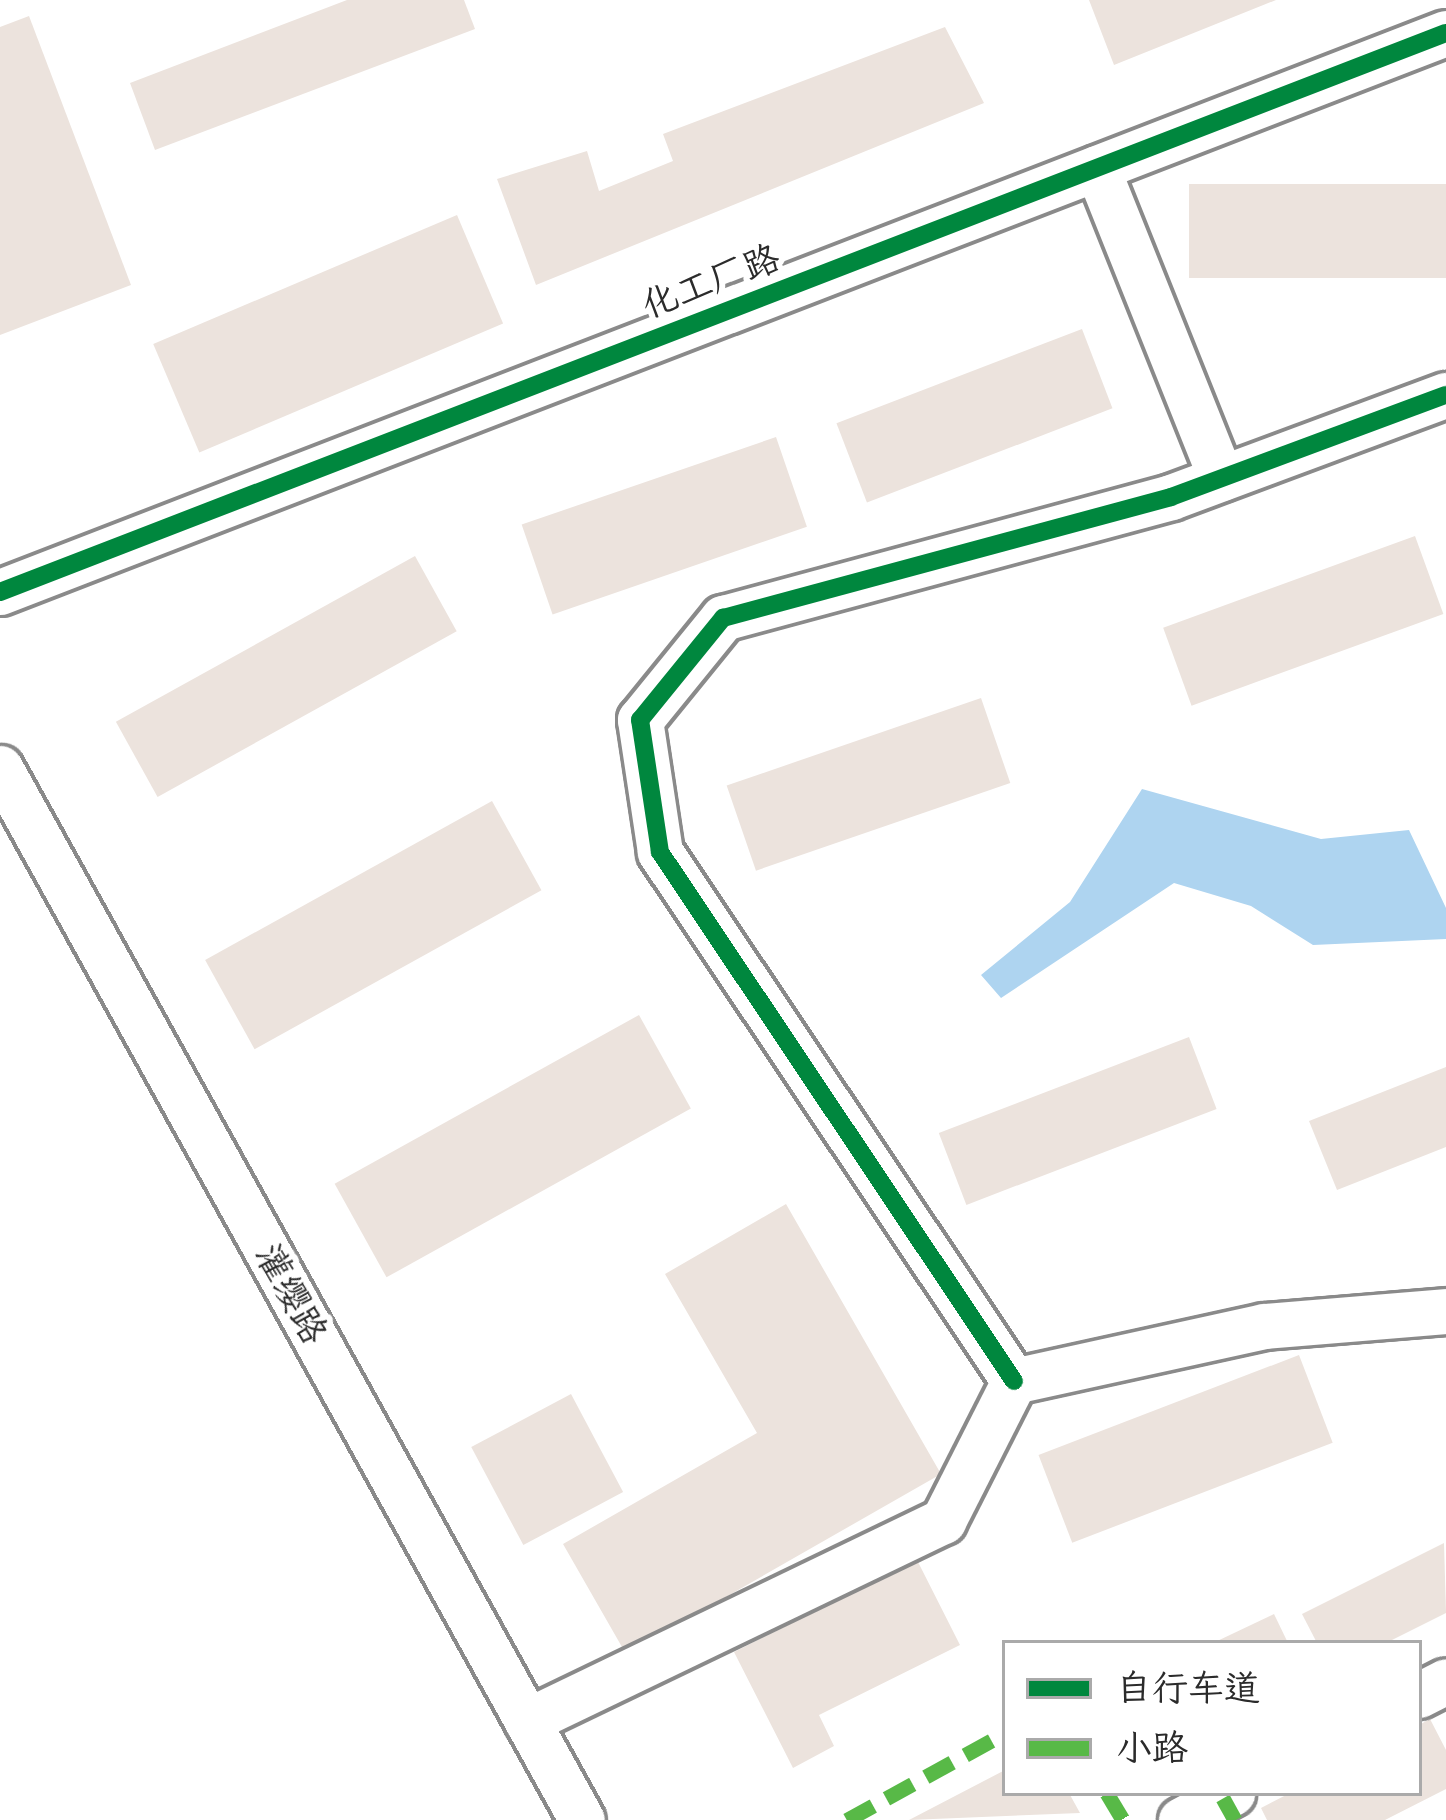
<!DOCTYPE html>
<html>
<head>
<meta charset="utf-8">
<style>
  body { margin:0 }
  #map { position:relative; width:1446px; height:1820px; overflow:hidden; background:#fff; font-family:Sriracha,"LXGW WenKai TC",sans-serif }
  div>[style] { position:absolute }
  .water>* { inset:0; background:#aed4f0 }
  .building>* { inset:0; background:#ece3dd; transform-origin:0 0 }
  .roads { filter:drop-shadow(3px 0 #8a8a8a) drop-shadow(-3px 0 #8a8a8a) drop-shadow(0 3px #8a8a8a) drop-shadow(0 -3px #8a8a8a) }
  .minor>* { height:45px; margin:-22.5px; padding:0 22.5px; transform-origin:22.5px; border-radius:22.5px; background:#fff }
  .quiet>* { height:15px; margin-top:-7.5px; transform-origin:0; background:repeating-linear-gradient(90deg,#58b947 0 30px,transparent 0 45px) }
  .cycleway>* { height:18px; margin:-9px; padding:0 9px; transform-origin:9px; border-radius:9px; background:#00873e }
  span { translate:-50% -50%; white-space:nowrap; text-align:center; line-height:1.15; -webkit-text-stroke:12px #fff; paint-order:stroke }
  .street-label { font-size:36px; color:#2b2b2b }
  .legend { position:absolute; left:1002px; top:1640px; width:420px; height:156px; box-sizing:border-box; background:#fff; border:3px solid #aaa; margin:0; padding:15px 21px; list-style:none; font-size:36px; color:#2b2b2b }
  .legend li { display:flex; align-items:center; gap:24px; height:60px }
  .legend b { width:60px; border:3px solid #aaa }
</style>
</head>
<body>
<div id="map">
  <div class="water">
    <div style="clip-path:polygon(1142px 789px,1321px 839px,1409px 830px,1446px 908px,1446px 939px,1313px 945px,1251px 906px,1174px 883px,1001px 998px,981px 975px,1070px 902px)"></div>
  </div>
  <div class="building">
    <div style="clip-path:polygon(347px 0,464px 0,475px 29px,155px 150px,130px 83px)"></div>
    <div style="clip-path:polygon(1089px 0,1276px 0,1114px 65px)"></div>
    <div style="clip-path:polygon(29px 16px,131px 285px,0 335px,0 27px)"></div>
    <div style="clip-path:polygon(945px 27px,984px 103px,536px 285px,497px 179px,587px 151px,599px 191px,673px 161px,663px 134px)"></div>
    <div style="left:1446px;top:184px;width:94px;height:257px;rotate:90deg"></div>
    <div style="left:457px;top:215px;width:118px;height:330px;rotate:67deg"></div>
    <div style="left:1082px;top:329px;width:85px;height:263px;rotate:69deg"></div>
    <div style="left:776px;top:437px;width:95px;height:269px;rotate:71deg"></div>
    <div style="left:1415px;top:536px;width:83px;height:268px;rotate:70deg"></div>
    <div style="left:415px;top:556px;width:86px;height:342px;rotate:61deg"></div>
    <div style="left:981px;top:698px;width:90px;height:269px;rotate:71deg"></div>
    <div style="left:492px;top:801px;width:102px;height:328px;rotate:61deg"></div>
    <div style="left:639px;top:1015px;width:107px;height:348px;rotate:61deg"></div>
    <div style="left:1189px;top:1037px;width:77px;height:268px;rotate:69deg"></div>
    <div style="clip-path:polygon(1446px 1067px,1446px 1147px,1337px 1190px,1309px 1121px)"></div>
    <div style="clip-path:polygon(786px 1204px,941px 1474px,626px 1654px,563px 1544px,757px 1433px,665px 1274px)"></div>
    <div style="left:1299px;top:1355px;width:94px;height:279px;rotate:69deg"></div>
    <div style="left:571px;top:1394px;width:111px;height:113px;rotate:62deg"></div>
    <div style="clip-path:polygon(1444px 1543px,1446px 1613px,1386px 1643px,1317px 1643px,1302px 1614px)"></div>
    <div style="clip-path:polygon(917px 1560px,960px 1645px,819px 1715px,834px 1746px,793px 1768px,734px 1652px)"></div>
    <div style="clip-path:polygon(1274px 1614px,1288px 1643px,1213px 1643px)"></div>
    <div style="clip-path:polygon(1430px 1719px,1446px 1750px,1446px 1789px,1385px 1820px,1267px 1820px,1261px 1808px,1290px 1793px,1419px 1793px,1419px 1725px)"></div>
    <div style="clip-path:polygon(1005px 1770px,1005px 1793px,1069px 1793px,1080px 1813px,909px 1820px)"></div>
  </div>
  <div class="roads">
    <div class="minor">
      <div style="left:1097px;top:168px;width:334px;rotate:68.2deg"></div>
      <div style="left:0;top:592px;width:1550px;rotate:-21.14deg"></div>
      <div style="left:0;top:768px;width:1202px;rotate:61.05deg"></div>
      <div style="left:1014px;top:1381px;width:637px;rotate:-123.79deg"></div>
      <div style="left:660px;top:852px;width:134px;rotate:-98.6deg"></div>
      <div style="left:640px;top:720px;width:132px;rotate:-50.9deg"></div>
      <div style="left:723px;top:618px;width:464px;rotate:-15.1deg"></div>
      <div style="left:1171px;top:497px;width:293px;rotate:-20.4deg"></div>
      <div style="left:1014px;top:1381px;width:256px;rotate:-12.4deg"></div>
      <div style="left:1264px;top:1326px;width:183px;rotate:-4.7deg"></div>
      <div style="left:1419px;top:1695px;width:30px;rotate:-27deg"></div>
      <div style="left:527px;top:1721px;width:462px;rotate:-25.7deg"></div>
      <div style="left:943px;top:1521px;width:157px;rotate:-63.1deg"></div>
      <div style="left:1181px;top:1820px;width:58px;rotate:-27.9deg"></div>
    </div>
  </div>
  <div class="quiet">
    <div style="left:1107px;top:1793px;width:31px;rotate:59deg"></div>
    <div style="left:1223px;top:1798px;width:25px;rotate:61deg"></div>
    <div style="left:847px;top:1820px;width:180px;rotate:-28.8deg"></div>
  </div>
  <div class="cycleway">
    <div style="left:0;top:592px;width:1550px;rotate:-21.14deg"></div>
    <div style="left:1014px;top:1381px;width:637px;rotate:-123.79deg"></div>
    <div style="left:660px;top:852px;width:134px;rotate:-98.6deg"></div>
    <div style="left:640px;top:720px;width:132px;rotate:-50.9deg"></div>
    <div style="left:723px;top:618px;width:464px;rotate:-15.1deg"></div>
    <div style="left:1171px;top:497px;width:293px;rotate:-20.4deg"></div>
  </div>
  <div class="street-label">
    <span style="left:711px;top:282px;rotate:-21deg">化工厂路</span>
    <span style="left:291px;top:1294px;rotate:61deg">灌缨路</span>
  </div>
  <ul class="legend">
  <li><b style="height:15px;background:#00873e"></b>自行车道</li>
  <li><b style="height:15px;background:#58b947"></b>小路</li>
  </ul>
</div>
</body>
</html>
